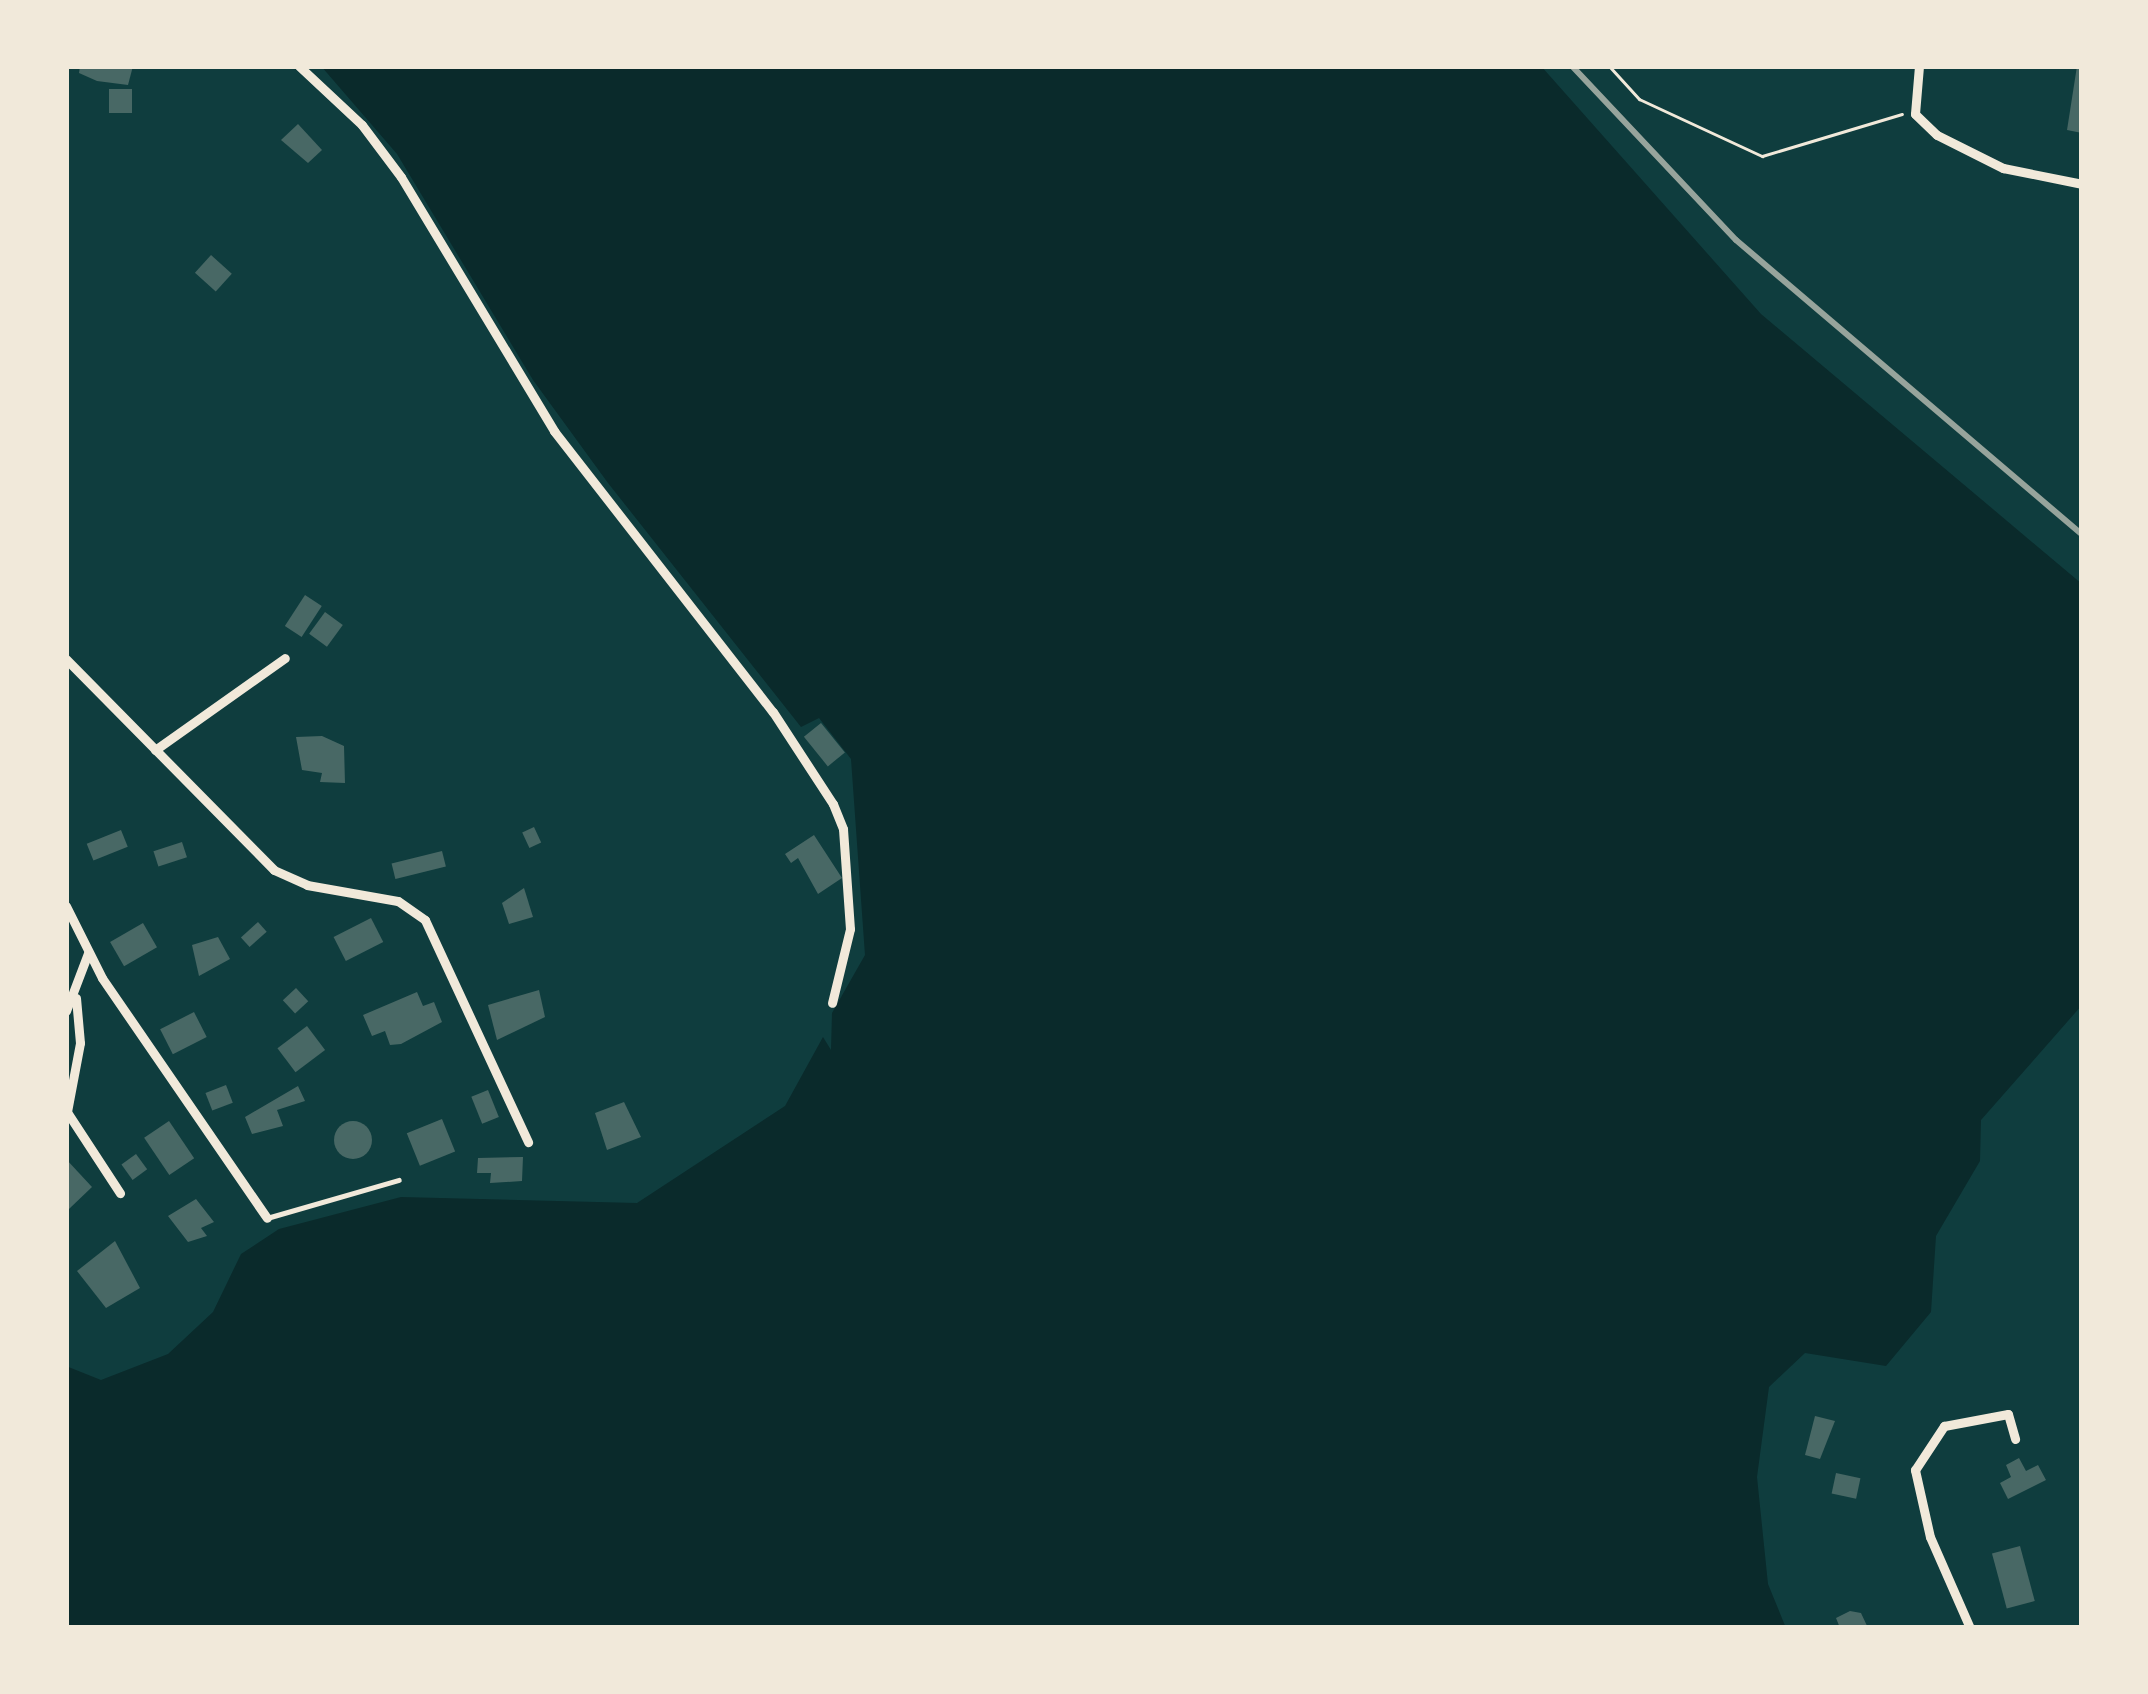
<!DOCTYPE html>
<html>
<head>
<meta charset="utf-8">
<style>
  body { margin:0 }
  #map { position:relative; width:2148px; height:1694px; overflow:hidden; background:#0f3d3e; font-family:Georgia,serif }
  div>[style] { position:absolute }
  .water>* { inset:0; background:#0a2a2b }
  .building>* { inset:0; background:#486865; transform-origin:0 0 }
  .round { border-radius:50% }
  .path>* { height:3px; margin:-1.5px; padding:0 1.5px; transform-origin:1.5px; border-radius:1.5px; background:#f1e9da }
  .service>* { height:4.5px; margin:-2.25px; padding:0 2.25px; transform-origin:2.25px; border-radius:2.25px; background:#f1e9da }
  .minor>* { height:9px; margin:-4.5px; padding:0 4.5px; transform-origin:4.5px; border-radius:4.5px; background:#f1e9da }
  .rail>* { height:6px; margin:-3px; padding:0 3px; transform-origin:3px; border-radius:3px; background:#97a49c }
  span { translate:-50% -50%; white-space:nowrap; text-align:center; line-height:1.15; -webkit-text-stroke:9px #f1e9da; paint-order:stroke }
  .frame { position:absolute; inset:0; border:69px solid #f1e9da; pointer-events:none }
</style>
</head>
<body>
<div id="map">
  <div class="water">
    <div style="clip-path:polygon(321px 66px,1541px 66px,1761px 314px,2082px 584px,2082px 1005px,1981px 1120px,1980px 1161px,1936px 1236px,1931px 1312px,1886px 1366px,1805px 1353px,1769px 1387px,1757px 1477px,1768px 1584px,1786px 1628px,66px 1628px,66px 1366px,101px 1380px,168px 1354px,213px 1312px,241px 1254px,279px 1229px,401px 1197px,637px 1203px,785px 1106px,823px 1037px,831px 1050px,832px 1013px,865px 955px,851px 759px,819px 718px,801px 727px,608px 483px,533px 380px,397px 154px)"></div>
  </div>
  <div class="building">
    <div style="clip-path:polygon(80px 66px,133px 66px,128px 85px,97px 81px,79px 73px)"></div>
    <div style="clip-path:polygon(2077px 66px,2082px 66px,2082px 133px,2067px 130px)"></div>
    <div style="left:109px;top:89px;width:23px;height:24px"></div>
    <div style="clip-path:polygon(298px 124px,322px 150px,308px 163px,281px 140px)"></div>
    <div style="left:211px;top:255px;width:28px;height:24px;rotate:42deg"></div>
    <div style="left:305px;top:595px;width:20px;height:37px;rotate:33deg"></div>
    <div style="left:325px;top:612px;width:22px;height:27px;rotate:36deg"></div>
    <div style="left:821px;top:723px;width:38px;height:22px;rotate:51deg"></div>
    <div style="clip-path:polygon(322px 736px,344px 746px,345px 783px,320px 782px,322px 773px,302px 770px,296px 737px)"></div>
    <div style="left:534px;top:827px;width:17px;height:13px;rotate:65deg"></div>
    <div style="left:121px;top:830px;width:18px;height:37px;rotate:68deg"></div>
    <div style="clip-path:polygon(814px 835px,842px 878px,818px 894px,798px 858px,791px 863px,785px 854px)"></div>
    <div style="left:182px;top:842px;width:16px;height:30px;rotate:72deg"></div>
    <div style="left:442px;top:851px;width:16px;height:52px;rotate:76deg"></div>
    <div style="clip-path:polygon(524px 888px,533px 917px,509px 924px,502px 903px)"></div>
    <div style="left:371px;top:918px;width:27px;height:42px;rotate:63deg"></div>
    <div style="left:258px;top:922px;width:13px;height:23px;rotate:48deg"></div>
    <div style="left:143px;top:923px;width:28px;height:38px;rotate:60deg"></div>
    <div style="clip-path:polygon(218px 937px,230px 959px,199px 976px,192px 945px)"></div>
    <div style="left:296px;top:988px;width:18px;height:18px;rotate:47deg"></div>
    <div style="clip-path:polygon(539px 990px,545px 1017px,497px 1040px,488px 1005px)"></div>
    <div style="clip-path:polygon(417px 992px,423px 1006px,434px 1002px,442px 1022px,401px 1044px,390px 1045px,385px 1031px,372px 1036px,363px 1015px)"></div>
    <div style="left:194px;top:1012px;width:28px;height:38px;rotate:63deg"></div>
    <div style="left:307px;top:1026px;width:30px;height:37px;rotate:53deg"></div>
    <div style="left:226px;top:1085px;width:19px;height:22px;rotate:69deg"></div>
    <div style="clip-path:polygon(298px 1086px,305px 1101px,277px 1110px,283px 1126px,252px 1134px,245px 1117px)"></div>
    <div style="left:488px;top:1090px;width:29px;height:18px;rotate:68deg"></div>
    <div style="clip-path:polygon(624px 1102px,641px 1137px,607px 1150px,595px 1113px)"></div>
    <div style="left:442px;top:1119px;width:35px;height:38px;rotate:68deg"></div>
    <div style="left:169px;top:1121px;width:45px;height:30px;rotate:56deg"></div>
    <div class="round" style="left:334px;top:1121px;width:38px;height:38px"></div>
    <div style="left:136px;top:1154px;width:19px;height:18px;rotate:54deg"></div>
    <div style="clip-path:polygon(523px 1157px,522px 1181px,490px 1183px,491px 1173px,477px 1173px,478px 1158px)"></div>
    <div style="clip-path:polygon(66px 1159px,92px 1187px,69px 1209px,66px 1205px)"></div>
    <div style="clip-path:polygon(196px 1199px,214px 1222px,201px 1228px,207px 1236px,188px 1242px,168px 1216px)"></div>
    <div style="clip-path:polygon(115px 1241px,140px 1288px,106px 1308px,77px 1271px)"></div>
    <div style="clip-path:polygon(1815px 1416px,1835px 1421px,1820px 1459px,1805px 1455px)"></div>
    <div style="clip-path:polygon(2019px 1458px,2026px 1471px,2038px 1465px,2046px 1480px,2008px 1499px,2000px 1483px,2011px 1477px,2006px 1465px)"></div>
    <div style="left:1836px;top:1473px;width:25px;height:21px;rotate:12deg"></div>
    <div style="left:2020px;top:1546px;width:57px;height:29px;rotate:75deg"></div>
    <div style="clip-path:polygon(1850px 1611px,1861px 1613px,1868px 1628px,1840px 1628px,1836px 1618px)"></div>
  </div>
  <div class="path">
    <div style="left:1609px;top:66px;width:45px;rotate:47.7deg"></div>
    <div style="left:1639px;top:99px;width:136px;rotate:24.9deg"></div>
    <div style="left:1762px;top:156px;width:146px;rotate:-16.7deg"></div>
  </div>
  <div class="service">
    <div style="left:267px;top:1218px;width:137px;rotate:-16.1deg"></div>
  </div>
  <div class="minor">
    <div style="left:299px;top:66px;width:86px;rotate:43.1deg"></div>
    <div style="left:362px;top:125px;width:65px;rotate:53.1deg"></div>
    <div style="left:401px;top:177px;width:297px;rotate:58.9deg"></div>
    <div style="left:554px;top:431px;width:356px;rotate:52.1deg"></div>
    <div style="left:773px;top:712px;width:110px;rotate:56.9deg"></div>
    <div style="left:833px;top:804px;width:27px;rotate:68deg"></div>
    <div style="left:843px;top:829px;width:100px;rotate:86deg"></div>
    <div style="left:850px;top:929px;width:76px;rotate:103.7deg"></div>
    <div style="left:1919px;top:66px;width:48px;rotate:94.8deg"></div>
    <div style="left:1915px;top:114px;width:30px;rotate:44deg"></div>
    <div style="left:1937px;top:135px;width:74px;rotate:26.6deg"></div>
    <div style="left:2003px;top:168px;width:81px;rotate:11.4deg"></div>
    <div style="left:66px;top:659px;width:296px;rotate:45.4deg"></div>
    <div style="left:274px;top:870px;width:36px;rotate:24deg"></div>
    <div style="left:307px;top:885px;width:92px;rotate:10deg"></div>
    <div style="left:398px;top:901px;width:33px;rotate:35deg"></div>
    <div style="left:425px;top:920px;width:245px;rotate:65.1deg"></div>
    <div style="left:155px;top:750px;width:159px;rotate:-35.3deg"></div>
    <div style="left:66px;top:906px;width:80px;rotate:63.4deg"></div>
    <div style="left:102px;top:978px;width:291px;rotate:55.5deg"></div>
    <div style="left:76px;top:998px;width:45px;rotate:84.9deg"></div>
    <div style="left:80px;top:1043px;width:70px;rotate:100.7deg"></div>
    <div style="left:67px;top:1112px;width:97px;rotate:56.8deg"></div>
    <div style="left:66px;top:1011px;width:62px;rotate:-69.2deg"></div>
    <div style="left:1970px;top:1628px;width:99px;rotate:-113.7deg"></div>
    <div style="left:1930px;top:1537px;width:69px;rotate:-102.6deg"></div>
    <div style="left:1915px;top:1470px;width:53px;rotate:-56.6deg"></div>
    <div style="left:1944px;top:1426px;width:65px;rotate:-10.6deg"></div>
    <div style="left:2008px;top:1414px;width:26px;rotate:74deg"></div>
  </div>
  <div class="rail">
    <div style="left:1572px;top:66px;width:239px;rotate:46.7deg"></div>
    <div style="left:1736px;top:240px;width:454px;rotate:40.4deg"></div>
  </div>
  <div class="frame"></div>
</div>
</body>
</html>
